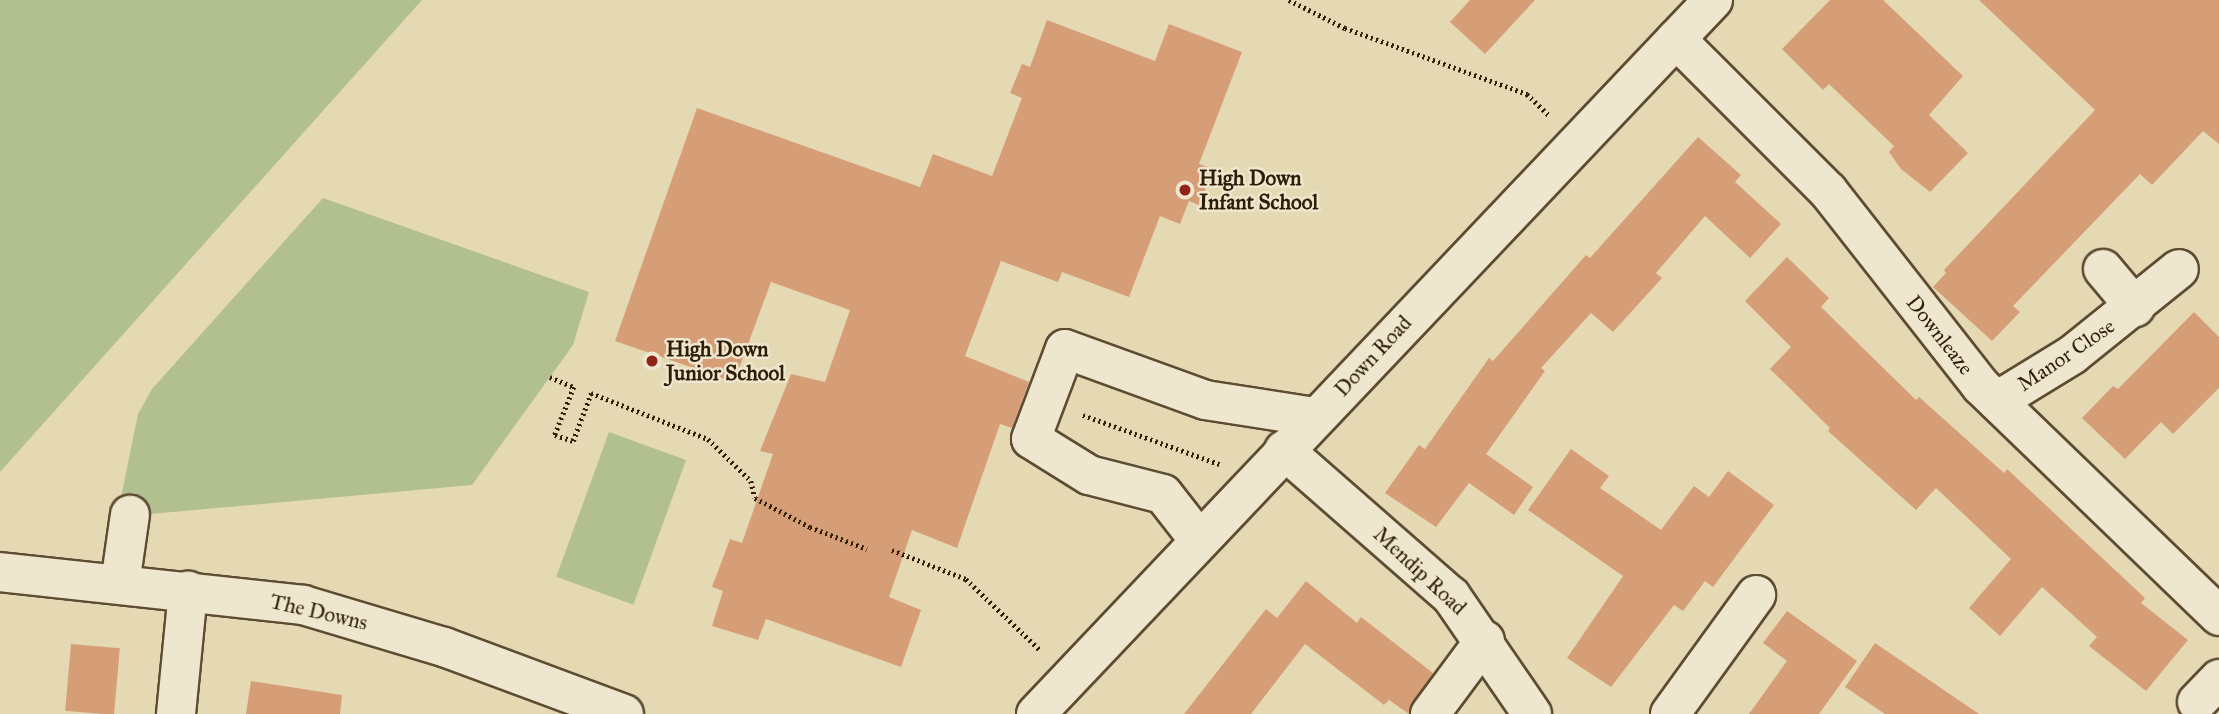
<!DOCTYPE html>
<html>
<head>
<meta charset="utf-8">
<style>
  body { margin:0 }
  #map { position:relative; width:2219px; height:714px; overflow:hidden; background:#e5d9b4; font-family:"IM FELL Great Primer",serif }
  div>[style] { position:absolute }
  .green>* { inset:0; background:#b2c08f; transform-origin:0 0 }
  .building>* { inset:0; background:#d59e77; transform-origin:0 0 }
  .path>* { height:4.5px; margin-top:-2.25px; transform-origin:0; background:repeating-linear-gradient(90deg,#301d06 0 2px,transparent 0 5.5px) }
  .roads { filter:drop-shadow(2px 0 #5d4c32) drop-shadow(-2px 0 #5d4c32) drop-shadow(0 2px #5d4c32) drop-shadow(0 -2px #5d4c32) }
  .minor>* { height:38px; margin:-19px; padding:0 19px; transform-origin:19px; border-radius:19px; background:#eee6ce }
  .dots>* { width:19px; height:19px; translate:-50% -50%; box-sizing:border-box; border:4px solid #eee6ce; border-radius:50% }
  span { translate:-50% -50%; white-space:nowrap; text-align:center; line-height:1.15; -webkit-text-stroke:5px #eee6ce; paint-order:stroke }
  .poi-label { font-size:21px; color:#301d06; font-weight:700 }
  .left { translate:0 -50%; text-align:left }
  .street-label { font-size:21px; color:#301d06 }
</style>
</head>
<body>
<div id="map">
  <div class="green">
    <div style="clip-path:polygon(0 0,422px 0,0 472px)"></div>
    <div style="clip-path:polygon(323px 198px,589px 292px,573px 345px,472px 485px,117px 517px,138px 414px,152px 389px)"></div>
    <div style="left:609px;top:432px;width:82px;height:154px;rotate:20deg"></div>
  </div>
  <div class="building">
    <div style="clip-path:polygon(1470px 0,1535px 0,1485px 54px,1450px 22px)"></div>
    <div style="clip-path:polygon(1830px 0,1883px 0,1963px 76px,1929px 115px,1968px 153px,1930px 192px,1901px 169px,1889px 152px,1894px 146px,1829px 84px,1823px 90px,1782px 49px)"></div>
    <div style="clip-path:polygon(1979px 0,2219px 0,2219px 144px,2203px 131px,2152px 185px,2140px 174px,2013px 306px,2020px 312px,1992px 341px,1933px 287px,1946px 273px,1944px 270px,2095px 110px)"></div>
    <div style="clip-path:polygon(1047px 20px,1155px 61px,1169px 24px,1242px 52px,1199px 164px,1213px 169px,1199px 205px,1189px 201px,1180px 224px,1160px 216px,1129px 297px,1062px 272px,1058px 282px,1001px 261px,965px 356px,1029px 382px,1012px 428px,1000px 424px,957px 548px,912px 530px,889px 597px,921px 610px,901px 667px,766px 619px,758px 640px,712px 626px,723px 591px,712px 587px,730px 539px,742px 543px,773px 454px,760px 451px,791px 374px,825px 382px,850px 310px,771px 282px,734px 382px,615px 341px,697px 108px,920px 187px,933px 154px,992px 176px,1022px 98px,1010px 93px,1022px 64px,1030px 67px)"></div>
    <div style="clip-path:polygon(1698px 137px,1741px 175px,1735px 182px,1781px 224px,1750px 258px,1705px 216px,1656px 273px,1662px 278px,1613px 332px,1591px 313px,1541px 368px,1545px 371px,1486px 454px,1533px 487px,1514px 515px,1469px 483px,1436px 527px,1385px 493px,1419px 445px,1425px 449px,1489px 358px,1493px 361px,1586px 255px,1590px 258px)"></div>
    <div style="clip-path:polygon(1787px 257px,1829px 298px,1821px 307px,1916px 400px,1919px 397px,2004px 473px,2007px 469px,2145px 598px,2141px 603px,2188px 640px,2146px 691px,2089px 646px,2097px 637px,2042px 587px,2000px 636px,1969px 608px,2011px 559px,1936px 488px,1916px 510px,1828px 431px,1830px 428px,1770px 369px,1791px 347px,1745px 301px)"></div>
    <div style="clip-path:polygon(2194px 312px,2219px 337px,2219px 388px,2173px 434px,2161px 422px,2125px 459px,2082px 418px,2113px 386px,2118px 389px)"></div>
    <div style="clip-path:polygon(1571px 449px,1609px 476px,1600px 488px,1661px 530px,1694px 486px,1709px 497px,1728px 471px,1774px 505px,1713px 587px,1705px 581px,1683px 611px,1674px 605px,1611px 687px,1567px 658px,1623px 576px,1528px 510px)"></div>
    <div style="clip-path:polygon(1306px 581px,1357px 623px,1361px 617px,1433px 673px,1409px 714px,1389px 700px,1384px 705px,1305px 644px,1251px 714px,1184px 714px,1266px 609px,1277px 618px)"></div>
    <div style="clip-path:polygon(1787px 611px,1857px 661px,1819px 714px,1749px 714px,1787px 661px,1763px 643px)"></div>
    <div style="clip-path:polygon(1875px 643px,1979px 714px,1885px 714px,1845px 687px)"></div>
    <div style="left:71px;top:644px;width:49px;height:67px;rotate:5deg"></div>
    <div style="clip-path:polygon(251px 681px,342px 695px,340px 714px,246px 714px)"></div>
  </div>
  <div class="path">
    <div style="left:1289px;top:0;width:63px;rotate:26.6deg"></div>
    <div style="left:1345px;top:28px;width:194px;rotate:19.9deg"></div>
    <div style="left:1527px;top:94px;width:32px;rotate:44deg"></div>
    <div style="left:550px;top:377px;width:26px;rotate:23deg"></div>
    <div style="left:574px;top:387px;width:52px;rotate:111.6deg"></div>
    <div style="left:555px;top:435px;width:19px;rotate:18deg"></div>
    <div style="left:573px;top:441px;width:51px;rotate:-69.4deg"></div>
    <div style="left:591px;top:393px;width:126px;rotate:21.5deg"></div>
    <div style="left:708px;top:439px;width:60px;rotate:44.3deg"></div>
    <div style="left:751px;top:481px;width:17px;rotate:77deg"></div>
    <div style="left:755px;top:498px;width:62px;rotate:27.8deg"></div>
    <div style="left:810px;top:527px;width:61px;rotate:21.1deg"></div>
    <div style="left:1083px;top:415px;width:145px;rotate:19.8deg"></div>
    <div style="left:892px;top:550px;width:79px;rotate:21.4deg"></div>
    <div style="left:966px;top:579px;width:104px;rotate:43.8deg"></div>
  </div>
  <div class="roads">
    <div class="minor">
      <div style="left:1676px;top:39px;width:215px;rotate:45deg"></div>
      <div style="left:1828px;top:191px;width:248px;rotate:51.9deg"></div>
      <div style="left:1981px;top:386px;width:331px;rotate:44deg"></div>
      <div style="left:2103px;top:269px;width:50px;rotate:49.9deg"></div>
      <div style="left:1997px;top:401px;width:88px;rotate:-31.5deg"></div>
      <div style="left:2072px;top:355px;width:137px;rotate:-38.8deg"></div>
      <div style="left:1284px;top:450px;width:222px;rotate:41.2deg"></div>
      <div style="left:1451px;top:596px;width:143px;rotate:55.5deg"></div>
      <div style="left:1199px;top:540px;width:58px;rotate:-128deg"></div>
      <div style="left:1163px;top:494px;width:76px;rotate:-165.6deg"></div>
      <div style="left:1089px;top:475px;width:68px;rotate:-148.2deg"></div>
      <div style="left:1031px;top:439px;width:96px;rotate:-69.3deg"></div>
      <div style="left:1065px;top:349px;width:149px;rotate:20deg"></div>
      <div style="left:1205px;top:400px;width:111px;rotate:8.8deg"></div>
      <div style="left:0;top:572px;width:305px;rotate:6.2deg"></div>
      <div style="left:303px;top:605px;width:147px;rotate:16.6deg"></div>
      <div style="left:444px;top:647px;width:192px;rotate:20.4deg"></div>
      <div style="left:120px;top:584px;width:70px;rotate:-81.8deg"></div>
      <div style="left:2197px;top:702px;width:32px;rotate:-46deg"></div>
      <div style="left:176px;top:714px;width:124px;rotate:-84.4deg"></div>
      <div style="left:1036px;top:714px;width:984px;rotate:-46.52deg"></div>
      <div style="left:1430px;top:714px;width:92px;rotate:-53.4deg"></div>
      <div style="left:1670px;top:714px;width:147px;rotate:-54.1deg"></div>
    </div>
  </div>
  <div class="dots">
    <div style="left:1185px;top:190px;background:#8f2418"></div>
    <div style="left:652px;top:361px;background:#8f2418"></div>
  </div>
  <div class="poi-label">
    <span class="left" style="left:1199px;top:190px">High Down<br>Infant School</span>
    <span class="left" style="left:666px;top:361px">High Down<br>Junior School</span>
  </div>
  <div class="street-label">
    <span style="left:1940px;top:335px;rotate:52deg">Downleaze</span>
    <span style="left:2066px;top:355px;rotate:-34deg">Manor Close</span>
    <span style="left:1373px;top:356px;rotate:-47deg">Down Road</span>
    <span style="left:1420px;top:571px;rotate:43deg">Mendip Road</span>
    <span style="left:319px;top:612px;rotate:13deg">The Downs</span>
  </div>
</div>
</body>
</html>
